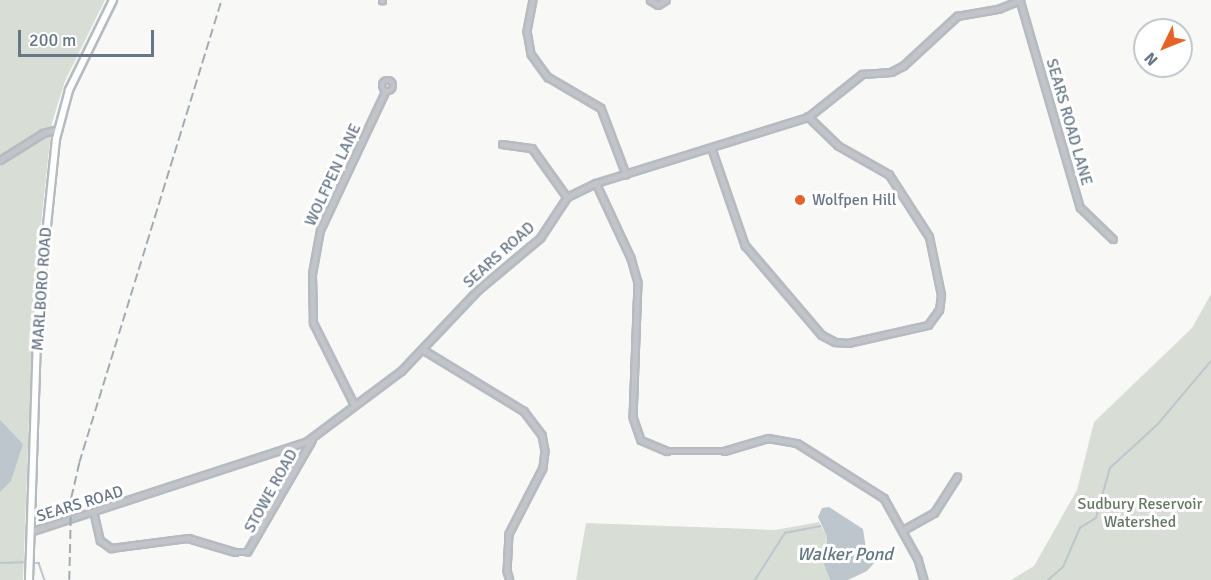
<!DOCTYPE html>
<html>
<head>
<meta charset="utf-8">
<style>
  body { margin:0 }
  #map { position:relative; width:1211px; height:580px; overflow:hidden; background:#f8f9f6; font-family:Signika,sans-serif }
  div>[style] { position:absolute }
  .green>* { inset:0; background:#d8ded5 }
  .water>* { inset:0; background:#bcc6cc }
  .stream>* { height:1.5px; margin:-0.75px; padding:0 0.75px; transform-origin:0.75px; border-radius:0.75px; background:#bcc6cc }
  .roads { filter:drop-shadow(2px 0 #b6bbc0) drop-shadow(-2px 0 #b6bbc0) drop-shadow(0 2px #b6bbc0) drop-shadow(0 -2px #b6bbc0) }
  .minor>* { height:4.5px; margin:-2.25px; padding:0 2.25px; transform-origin:2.25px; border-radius:2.25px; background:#c1c5ca }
  .minor>.ring { margin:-2.25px; padding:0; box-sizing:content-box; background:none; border:4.5px solid #c1c5ca; border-radius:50% }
  .tertiary>* { height:5px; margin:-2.5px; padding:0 2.5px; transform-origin:2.5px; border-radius:2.5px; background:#c1c5ca }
  .secondary>* { height:6px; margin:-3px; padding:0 3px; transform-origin:3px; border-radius:3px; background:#fff }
  .rail>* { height:1.5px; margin-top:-0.75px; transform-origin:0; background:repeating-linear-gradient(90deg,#a4aab1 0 9px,transparent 0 13.5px) }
  .dots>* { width:16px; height:16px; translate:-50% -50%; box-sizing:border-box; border:3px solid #fff; border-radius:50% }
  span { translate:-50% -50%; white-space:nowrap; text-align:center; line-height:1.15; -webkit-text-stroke:6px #fff; paint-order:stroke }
  .street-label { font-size:16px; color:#677787 }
  .poi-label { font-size:16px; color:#677787 }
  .left { translate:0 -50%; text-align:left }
  .park-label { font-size:16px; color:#667962 }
  .water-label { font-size:18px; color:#637883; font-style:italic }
  .north { position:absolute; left:1133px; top:18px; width:60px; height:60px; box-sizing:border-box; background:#fff; border:2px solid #c2c9cf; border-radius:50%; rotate:227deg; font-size:16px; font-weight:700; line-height:24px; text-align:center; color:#677787 }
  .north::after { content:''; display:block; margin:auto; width:21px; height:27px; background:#e56229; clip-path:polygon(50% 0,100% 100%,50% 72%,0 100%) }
  .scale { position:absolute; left:18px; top:30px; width:136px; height:27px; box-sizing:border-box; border:3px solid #677787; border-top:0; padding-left:8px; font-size:18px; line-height:21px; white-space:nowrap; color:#677787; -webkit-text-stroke:4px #fff; paint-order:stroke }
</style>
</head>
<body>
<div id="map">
  <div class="green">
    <div style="clip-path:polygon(0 0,105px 0,65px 81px,52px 123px,34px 288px,23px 580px,0 580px)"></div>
    <div style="clip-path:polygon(1211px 294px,1211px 580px,1011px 580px,1034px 566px,1077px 490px,1094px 422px,1192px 328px)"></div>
    <div style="clip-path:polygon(819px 522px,827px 537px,822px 557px,830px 580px,576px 580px,586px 523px,775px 530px)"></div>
  </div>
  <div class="water">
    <div style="clip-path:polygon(0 420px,23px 444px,11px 481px,0 492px)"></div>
    <div style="clip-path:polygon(829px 507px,863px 529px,867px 555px,875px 562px,867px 571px,848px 580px,830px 580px,824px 564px,827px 537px,818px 517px,822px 508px)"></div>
  </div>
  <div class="stream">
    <div style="left:0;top:563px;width:23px;rotate:-2deg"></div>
    <div style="left:36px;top:563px;width:3px"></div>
    <div style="left:39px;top:563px;width:18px;rotate:71deg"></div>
    <div style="left:755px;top:580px;width:56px;rotate:-57.4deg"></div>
    <div style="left:785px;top:533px;width:36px;rotate:-11deg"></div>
    <div style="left:1048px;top:580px;width:20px;rotate:-41deg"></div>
    <div style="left:1063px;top:567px;width:43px;rotate:-66.4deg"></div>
    <div style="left:1080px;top:528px;width:19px;rotate:-32deg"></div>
    <div style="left:1096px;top:518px;width:52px;rotate:-74.4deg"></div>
    <div style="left:1110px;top:468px;width:65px;rotate:-42.5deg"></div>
    <div style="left:1158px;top:424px;width:82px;rotate:-49.9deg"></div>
  </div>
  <div class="roads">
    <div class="minor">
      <div style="left:533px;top:0;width:32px;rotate:101deg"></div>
      <div style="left:527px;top:31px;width:23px;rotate:80deg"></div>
      <div style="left:531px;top:54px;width:29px;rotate:54deg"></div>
      <div style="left:548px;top:77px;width:61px;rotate:30.3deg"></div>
      <div style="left:601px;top:108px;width:71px;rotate:69.3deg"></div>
      <div style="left:650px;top:0;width:9px;rotate:32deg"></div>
      <div style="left:658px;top:5px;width:9px;rotate:-32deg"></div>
      <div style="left:1020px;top:0;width:216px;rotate:73.8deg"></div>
      <div style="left:1080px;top:207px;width:46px;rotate:44.1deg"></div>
      <div style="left:382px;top:1px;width:1px;rotate:-90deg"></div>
      <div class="ring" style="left:382px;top:80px;width:7.5px;height:7.5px"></div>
      <div style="left:502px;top:144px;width:30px;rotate:8deg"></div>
      <div style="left:532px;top:148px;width:60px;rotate:54.5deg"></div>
      <div style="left:712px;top:149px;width:102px;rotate:71deg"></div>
      <div style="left:745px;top:245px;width:118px;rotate:49.5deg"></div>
      <div style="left:822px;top:335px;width:15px;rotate:28deg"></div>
      <div style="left:835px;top:342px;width:13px;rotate:4deg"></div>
      <div style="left:848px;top:343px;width:82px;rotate:-12.7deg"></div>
      <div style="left:928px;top:325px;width:19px;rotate:-54deg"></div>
      <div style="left:939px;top:310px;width:15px;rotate:-82deg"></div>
      <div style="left:941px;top:295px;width:59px;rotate:-101.7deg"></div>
      <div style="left:929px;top:237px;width:74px;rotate:-122.8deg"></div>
      <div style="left:889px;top:175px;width:59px;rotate:-150.4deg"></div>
      <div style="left:838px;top:146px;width:42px;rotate:-136deg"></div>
      <div style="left:596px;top:183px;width:83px;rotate:65deg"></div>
      <div style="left:631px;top:258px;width:25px;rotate:74deg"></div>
      <div style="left:638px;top:282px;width:135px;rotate:92.1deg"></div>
      <div style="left:633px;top:417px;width:24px;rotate:71deg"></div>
      <div style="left:641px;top:440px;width:28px;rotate:23deg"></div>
      <div style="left:667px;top:451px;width:57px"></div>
      <div style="left:724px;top:451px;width:46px;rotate:-16.5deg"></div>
      <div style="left:768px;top:438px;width:29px;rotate:10deg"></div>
      <div style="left:797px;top:443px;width:103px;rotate:32.3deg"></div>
      <div style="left:884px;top:498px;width:70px;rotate:60.9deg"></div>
      <div style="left:918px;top:559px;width:22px;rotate:74deg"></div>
      <div style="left:422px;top:349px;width:119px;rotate:31.3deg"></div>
      <div style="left:524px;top:411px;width:30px;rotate:53deg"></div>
      <div style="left:542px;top:435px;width:16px;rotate:79deg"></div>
      <div style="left:545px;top:451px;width:17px;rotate:97deg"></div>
      <div style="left:543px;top:468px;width:74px;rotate:117.3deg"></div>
      <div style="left:509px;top:534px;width:37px;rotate:93deg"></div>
      <div style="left:507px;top:571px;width:9px;rotate:72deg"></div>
      <div style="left:354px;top:405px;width:92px;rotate:-116.6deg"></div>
      <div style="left:313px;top:323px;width:49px;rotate:-91.2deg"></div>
      <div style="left:312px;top:274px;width:45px;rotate:-79.7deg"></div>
      <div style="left:320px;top:230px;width:153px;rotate:-64.8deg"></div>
      <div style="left:94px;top:513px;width:28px;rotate:77deg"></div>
      <div style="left:100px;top:540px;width:14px;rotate:36deg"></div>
      <div style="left:111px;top:548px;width:78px;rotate:-7.4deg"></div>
      <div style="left:188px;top:538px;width:49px;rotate:16.6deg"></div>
      <div style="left:235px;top:552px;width:12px"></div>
      <div style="left:247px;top:552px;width:129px;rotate:-59.9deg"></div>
      <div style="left:903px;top:530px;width:35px;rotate:-29deg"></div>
      <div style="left:934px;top:513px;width:43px;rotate:-57.4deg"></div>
      <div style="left:30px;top:532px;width:290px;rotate:-18.1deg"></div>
      <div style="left:306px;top:442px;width:119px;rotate:-36.8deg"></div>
      <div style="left:401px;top:371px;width:112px;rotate:-46.5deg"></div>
      <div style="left:478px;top:290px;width:81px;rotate:-40deg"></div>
      <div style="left:540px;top:238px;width:49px;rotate:-56.6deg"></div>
      <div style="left:567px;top:197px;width:32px;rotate:-26deg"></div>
      <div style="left:596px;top:183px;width:222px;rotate:-17.3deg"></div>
      <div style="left:808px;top:117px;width:69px;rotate:-38.5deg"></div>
      <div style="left:862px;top:74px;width:29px;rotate:-4deg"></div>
      <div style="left:891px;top:72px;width:13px;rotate:-27deg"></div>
      <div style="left:903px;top:66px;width:74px;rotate:-42.8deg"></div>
      <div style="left:957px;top:16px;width:42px;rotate:-9.7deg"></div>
      <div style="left:998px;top:9px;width:24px;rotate:-22deg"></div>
    </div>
    <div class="tertiary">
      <div style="left:0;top:160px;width:51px;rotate:-32.1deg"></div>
      <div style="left:43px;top:133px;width:16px;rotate:-15deg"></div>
    </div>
    <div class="secondary">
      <div style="left:29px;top:580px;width:267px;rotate:-88.1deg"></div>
      <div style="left:38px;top:313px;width:175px;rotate:-84.1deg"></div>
      <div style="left:56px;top:139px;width:51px;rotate:-75.1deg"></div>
      <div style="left:69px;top:90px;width:100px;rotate:-63.9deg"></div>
    </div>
  </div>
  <div class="rail">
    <div style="left:69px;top:580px;width:82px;rotate:-88.6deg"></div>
    <div style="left:71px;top:498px;width:36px;rotate:-77deg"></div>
    <div style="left:79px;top:463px;width:484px;rotate:-72.9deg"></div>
  </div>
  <div class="dots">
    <div style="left:800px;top:200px;background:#e56229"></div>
  </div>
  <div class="street-label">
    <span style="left:1069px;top:122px;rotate:74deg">SEARS ROAD LANE</span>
    <span style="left:333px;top:175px;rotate:-65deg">WOLFPEN LANE</span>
    <span style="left:499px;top:255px;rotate:-42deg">SEARS ROAD</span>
    <span style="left:42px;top:289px;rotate:-86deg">MARLBORO ROAD</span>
    <span style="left:271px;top:491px;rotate:-61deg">STOWE ROAD</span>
    <span style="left:80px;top:504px;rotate:-17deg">SEARS ROAD</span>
  </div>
  <div class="poi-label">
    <span class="left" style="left:812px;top:200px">Wolfpen Hill</span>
  </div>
  <div class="park-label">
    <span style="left:1140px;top:513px">Sudbury Reservoir<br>Watershed</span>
  </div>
  <div class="water-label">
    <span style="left:845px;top:554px">Walker Pond</span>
  </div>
  <div class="north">N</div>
  <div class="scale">200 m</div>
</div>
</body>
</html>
